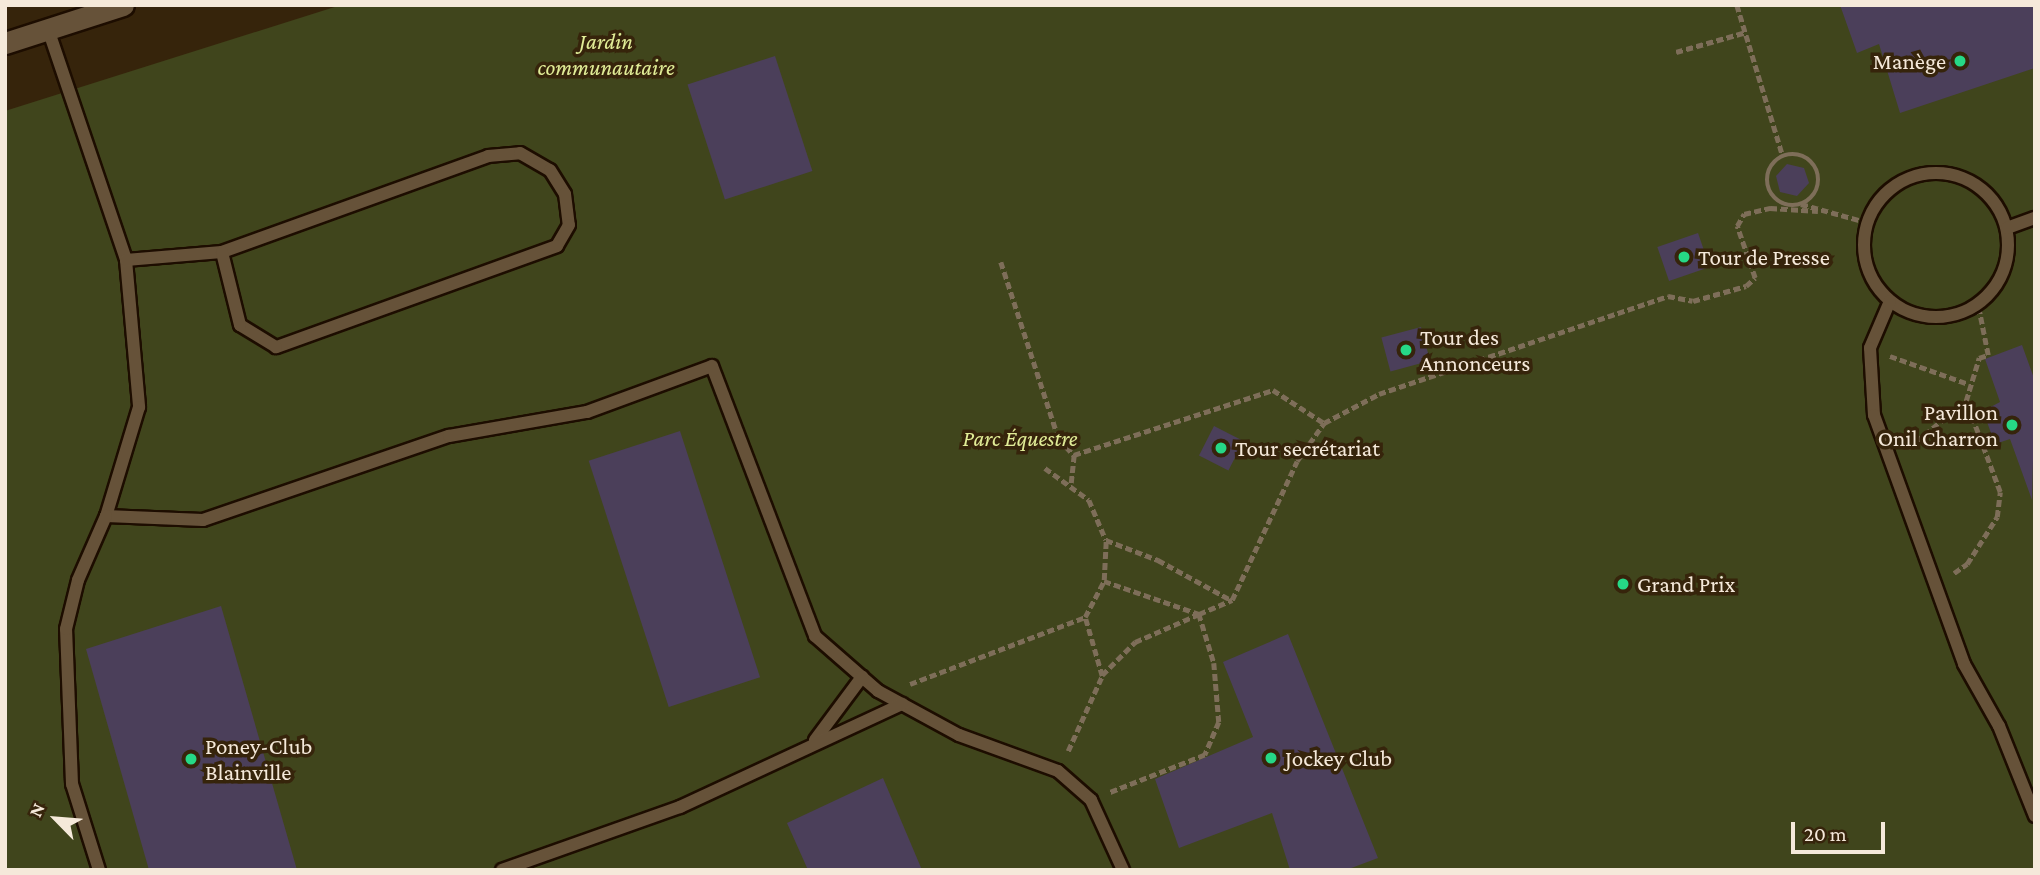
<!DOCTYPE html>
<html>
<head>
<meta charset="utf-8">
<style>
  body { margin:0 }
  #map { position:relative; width:2040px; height:875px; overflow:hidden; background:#36240b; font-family:"Crimson Pro",serif }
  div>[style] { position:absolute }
  .green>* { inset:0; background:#40451c }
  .building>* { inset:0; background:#4b3f5a; transform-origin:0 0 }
  .path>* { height:4.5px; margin-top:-2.25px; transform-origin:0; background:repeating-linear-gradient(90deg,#7e6e59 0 7px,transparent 0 10.5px) }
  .path>.ring { margin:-2.25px; padding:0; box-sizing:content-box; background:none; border:4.5px solid #7e6e59; border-radius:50% }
  .roads { filter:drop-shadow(2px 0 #1d0d00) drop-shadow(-2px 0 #1d0d00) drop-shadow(0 2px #1d0d00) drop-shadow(0 -2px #1d0d00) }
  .lane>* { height:12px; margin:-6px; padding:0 6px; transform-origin:6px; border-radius:6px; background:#665239 }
  .lane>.ring { margin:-6px; padding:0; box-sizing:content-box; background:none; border:12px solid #665239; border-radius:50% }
  .secondary>* { height:21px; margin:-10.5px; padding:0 10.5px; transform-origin:10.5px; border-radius:10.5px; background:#665239 }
  .dots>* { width:19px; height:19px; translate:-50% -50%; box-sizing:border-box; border:4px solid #36240b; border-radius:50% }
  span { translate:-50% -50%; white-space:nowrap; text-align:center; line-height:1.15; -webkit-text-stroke:7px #36240b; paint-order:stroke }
  .park-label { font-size:23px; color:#e1ed97; font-style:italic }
  .poi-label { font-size:23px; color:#f5e9da }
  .right { translate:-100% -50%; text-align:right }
  .left { translate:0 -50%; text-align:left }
  .frame { position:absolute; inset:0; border:7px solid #f5e9da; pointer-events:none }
  .north { position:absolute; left:21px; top:784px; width:70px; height:70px; -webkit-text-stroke:5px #36240b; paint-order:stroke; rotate:295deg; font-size:19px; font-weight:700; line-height:28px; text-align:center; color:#f5e9da }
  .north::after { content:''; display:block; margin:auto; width:24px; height:32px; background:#f5e9da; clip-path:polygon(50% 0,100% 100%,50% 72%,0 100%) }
  .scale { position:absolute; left:1791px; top:822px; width:94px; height:32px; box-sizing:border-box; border:4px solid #f5e9da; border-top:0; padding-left:9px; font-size:21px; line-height:24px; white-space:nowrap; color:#f5e9da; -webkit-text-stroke:5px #36240b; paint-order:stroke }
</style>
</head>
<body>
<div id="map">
  <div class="green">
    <div style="clip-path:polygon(341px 5px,2035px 5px,2035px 870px,5px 870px,5px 111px)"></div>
  </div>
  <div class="building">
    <div style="clip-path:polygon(1840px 5px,2035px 5px,2035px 68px,1900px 113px,1879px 44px,1857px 53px)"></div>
    <div style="left:775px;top:56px;width:121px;height:92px;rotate:72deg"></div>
    <div style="clip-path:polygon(1787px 164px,1804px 168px,1809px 183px,1797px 196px,1780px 192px,1776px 176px)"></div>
    <div style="left:1698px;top:233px;width:36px;height:43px;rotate:71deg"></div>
    <div style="left:1421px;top:327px;width:35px;height:41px;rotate:75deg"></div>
    <div style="clip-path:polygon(2022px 345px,2035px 381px,2032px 500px,2010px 439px,1995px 444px,1983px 411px,2000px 402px,1985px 359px)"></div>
    <div style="left:1214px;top:426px;width:33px;height:33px;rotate:27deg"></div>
    <div style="left:680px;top:431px;width:259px;height:96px;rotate:72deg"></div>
    <div style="clip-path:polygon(221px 606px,297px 870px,149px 870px,86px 649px)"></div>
    <div style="clip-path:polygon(1288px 634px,1378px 858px,1346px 870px,1290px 870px,1272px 813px,1179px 848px,1155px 779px,1253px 737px,1223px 662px)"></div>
    <div style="clip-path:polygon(883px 778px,922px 870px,808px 870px,787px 823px)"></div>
  </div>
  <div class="path">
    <div style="left:1737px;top:5px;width:158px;rotate:73.1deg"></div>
    <div style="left:1676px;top:52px;width:73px;rotate:-15.9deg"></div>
    <div class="ring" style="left:1767px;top:154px;width:47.5px;height:47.5px"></div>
    <div style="left:1801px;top:204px;width:67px;rotate:15.5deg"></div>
    <div style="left:1001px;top:262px;width:186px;rotate:71.9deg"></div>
    <div style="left:1059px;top:439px;width:22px;rotate:47deg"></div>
    <div style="left:1074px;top:455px;width:209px;rotate:-18.1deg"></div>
    <div style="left:1273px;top:390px;width:61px;rotate:32.9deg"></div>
    <div style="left:1890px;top:356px;width:83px;rotate:19.7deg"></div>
    <div style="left:1908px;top:448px;width:75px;rotate:-39deg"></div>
    <div style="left:1045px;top:468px;width:54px;rotate:36deg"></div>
    <div style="left:1089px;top:500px;width:43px;rotate:67deg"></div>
    <div style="left:1071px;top:483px;width:28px;rotate:-84deg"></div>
    <div style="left:1954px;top:573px;width:16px;rotate:-35deg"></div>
    <div style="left:1967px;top:564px;width:56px;rotate:-57.4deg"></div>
    <div style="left:1997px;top:517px;width:25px;rotate:-83deg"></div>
    <div style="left:2000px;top:492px;width:97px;rotate:-110.5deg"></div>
    <div style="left:1966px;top:401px;width:45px;rotate:-73.2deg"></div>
    <div style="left:1979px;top:358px;width:9px;rotate:-18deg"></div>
    <div style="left:1988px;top:355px;width:51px;rotate:-101.3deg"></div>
    <div style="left:1104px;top:580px;width:40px;rotate:-87.1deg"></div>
    <div style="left:1106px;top:540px;width:56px;rotate:21deg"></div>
    <div style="left:1158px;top:560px;width:83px;rotate:28.7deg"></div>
    <div style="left:1102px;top:675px;width:47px;rotate:-45deg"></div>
    <div style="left:1135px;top:642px;width:70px;rotate:-23.6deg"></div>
    <div style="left:1199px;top:614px;width:51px;rotate:73deg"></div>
    <div style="left:1214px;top:663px;width:59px;rotate:85.2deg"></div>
    <div style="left:1219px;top:722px;width:36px;rotate:113deg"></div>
    <div style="left:1205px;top:755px;width:103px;rotate:158.4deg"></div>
    <div style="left:910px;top:684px;width:187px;rotate:-20.9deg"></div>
    <div style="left:1068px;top:751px;width:82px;rotate:-65.6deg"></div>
    <div style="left:1102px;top:676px;width:61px;rotate:-106.1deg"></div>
    <div style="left:1085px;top:617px;width:41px;rotate:-62.2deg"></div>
    <div style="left:1104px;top:581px;width:101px;rotate:19.2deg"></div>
    <div style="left:1199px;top:614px;width:36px;rotate:-23deg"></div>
    <div style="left:1232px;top:600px;width:153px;rotate:-64.9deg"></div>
    <div style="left:1297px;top:461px;width:47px;rotate:-54.6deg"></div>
    <div style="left:1324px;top:423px;width:62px;rotate:-27.8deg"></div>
    <div style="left:1379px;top:394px;width:305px;rotate:-18.7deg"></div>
    <div style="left:1668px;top:296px;width:25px;rotate:11deg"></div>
    <div style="left:1693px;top:301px;width:55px;rotate:-15.8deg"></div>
    <div style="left:1746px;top:286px;width:12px;rotate:-42deg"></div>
    <div style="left:1755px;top:278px;width:55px;rotate:-109.1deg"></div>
    <div style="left:1737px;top:226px;width:14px;rotate:-60deg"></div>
    <div style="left:1744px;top:214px;width:27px;rotate:-13deg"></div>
    <div style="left:1770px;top:208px;width:48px;rotate:3.6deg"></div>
  </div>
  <div class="roads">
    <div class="lane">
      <div style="left:48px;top:29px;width:244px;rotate:71.3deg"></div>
      <div style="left:126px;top:260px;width:148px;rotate:84.9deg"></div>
      <div style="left:139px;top:407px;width:114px;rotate:106.8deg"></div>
      <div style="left:106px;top:516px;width:97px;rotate:2.4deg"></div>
      <div style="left:203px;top:520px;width:260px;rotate:-18.9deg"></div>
      <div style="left:449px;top:436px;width:140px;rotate:-9.9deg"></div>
      <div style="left:587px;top:412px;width:133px;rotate:-20.2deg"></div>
      <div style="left:712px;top:366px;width:289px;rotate:69.1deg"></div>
      <div style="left:815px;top:636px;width:84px;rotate:41.1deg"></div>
      <div style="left:878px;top:691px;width:92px;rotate:28.5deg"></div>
      <div style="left:959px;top:735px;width:105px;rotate:20deg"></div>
      <div style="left:1058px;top:771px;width:44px;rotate:41.3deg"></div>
      <div style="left:1091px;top:800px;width:77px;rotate:65.4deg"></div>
      <div class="ring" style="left:1864px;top:173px;width:132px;height:132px"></div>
      <div style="left:2007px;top:228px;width:30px;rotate:-20deg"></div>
      <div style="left:126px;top:260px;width:96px;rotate:-4.8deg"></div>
      <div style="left:222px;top:252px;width:283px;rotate:-19.8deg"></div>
      <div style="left:488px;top:156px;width:32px;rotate:-5deg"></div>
      <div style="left:520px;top:153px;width:34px;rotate:30deg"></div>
      <div style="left:550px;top:170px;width:28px;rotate:58deg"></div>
      <div style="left:565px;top:194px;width:31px;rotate:83deg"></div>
      <div style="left:569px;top:225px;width:24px;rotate:120deg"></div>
      <div style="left:557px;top:246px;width:299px;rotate:160.2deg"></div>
      <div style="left:276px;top:347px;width:42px;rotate:-148.6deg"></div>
      <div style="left:240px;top:325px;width:75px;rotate:-103.9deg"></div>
      <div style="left:1890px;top:301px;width:51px;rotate:113.1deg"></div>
      <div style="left:1870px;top:348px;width:67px;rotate:86.6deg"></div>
      <div style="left:1874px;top:415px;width:265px;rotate:70.1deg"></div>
      <div style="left:1964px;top:664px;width:71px;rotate:60.6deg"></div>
      <div style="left:1999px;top:726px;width:97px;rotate:68.2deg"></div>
      <div style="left:815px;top:740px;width:79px;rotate:-53.3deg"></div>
      <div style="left:99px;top:870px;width:90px;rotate:-107.4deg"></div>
      <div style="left:72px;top:784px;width:155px;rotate:-92.2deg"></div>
      <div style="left:66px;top:629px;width:50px;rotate:-76.2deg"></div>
      <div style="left:78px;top:580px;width:70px;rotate:-66.4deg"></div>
      <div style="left:502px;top:870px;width:189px;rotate:-19.5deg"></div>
      <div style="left:680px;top:807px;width:245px;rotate:-24.9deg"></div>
    </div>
    <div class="secondary">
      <div style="left:5px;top:43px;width:124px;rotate:-17.9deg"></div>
    </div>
  </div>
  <div class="dots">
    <div style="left:1960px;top:61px;background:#26d886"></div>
    <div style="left:1684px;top:257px;background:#26d886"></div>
    <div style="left:1406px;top:350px;background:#26d886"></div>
    <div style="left:2012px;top:425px;background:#26d886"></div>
    <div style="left:1221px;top:448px;background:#26d886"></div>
    <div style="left:1623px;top:584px;background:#26d886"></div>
    <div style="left:1271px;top:758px;background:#26d886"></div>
    <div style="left:191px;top:759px;background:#26d886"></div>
  </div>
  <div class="park-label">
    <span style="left:606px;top:54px">Jardin<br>communautaire</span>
    <span style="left:1020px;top:438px">Parc Équestre</span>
  </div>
  <div class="poi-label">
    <span class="right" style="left:1946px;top:61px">Manège</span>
    <span class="left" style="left:1698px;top:257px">Tour de Presse</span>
    <span class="left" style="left:1420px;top:350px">Tour des<br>Annonceurs</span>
    <span class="right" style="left:1998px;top:425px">Pavillon<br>Onil Charron</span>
    <span class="left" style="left:1235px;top:448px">Tour secrétariat</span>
    <span class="left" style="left:1637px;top:584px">Grand Prix</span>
    <span class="left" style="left:205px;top:759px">Poney-Club<br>Blainville</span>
    <span class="left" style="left:1285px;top:758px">Jockey Club</span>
  </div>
  <div class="frame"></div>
  <div class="north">N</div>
  <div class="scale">20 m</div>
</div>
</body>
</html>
